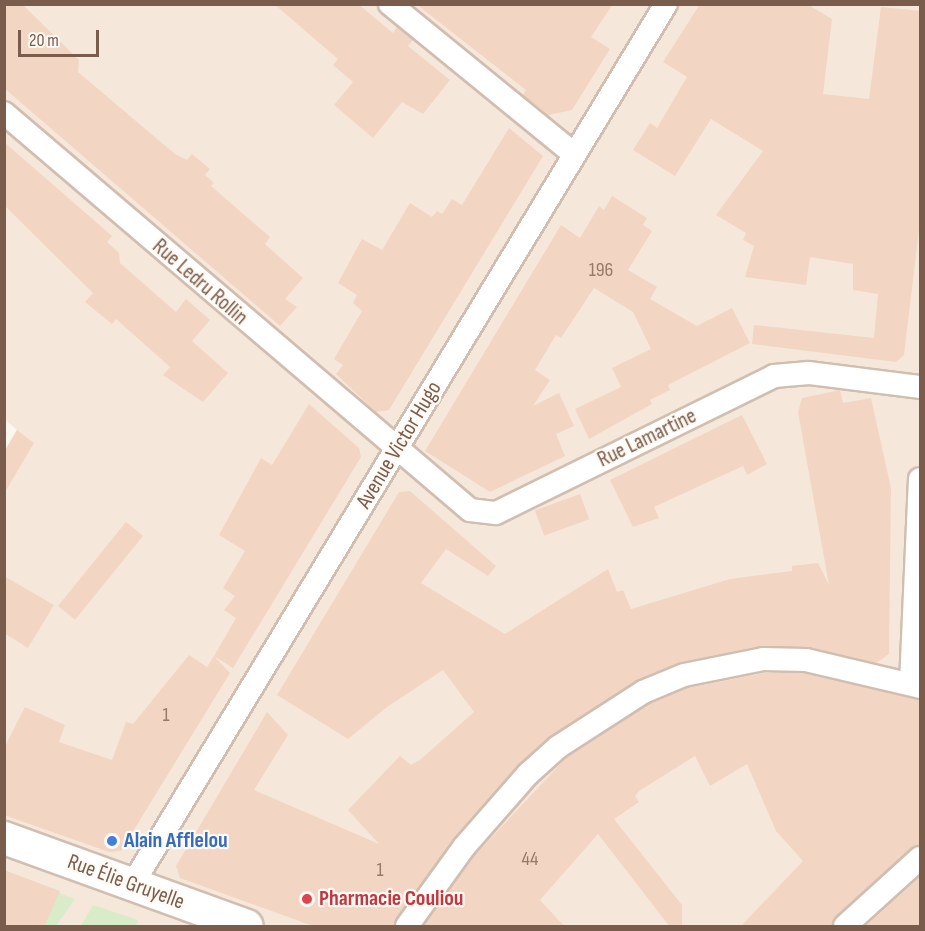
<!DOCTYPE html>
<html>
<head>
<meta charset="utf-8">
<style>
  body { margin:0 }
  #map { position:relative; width:925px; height:931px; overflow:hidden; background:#fdf6ec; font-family:"Sofia Sans Condensed",sans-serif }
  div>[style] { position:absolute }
  .residential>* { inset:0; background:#f5e8da }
  .green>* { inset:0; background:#d8ecc9 }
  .building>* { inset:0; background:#f3d5c3; transform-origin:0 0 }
  .roads { filter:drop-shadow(2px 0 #d1beb0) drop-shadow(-2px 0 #d1beb0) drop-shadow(0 2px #d1beb0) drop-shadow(0 -2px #d1beb0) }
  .minor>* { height:22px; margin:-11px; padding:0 11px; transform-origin:11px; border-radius:11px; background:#fff }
  .secondary>* { height:32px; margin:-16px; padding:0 16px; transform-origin:16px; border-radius:16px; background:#fff }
  .dots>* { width:16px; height:16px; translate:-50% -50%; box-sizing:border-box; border:3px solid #fffaf3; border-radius:50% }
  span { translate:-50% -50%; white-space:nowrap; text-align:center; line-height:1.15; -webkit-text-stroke:4.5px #fffaf3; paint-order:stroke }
  .number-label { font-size:20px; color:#987a6a }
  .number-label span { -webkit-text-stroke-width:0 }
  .street-label { font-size:22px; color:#7a5c4d }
  .shop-label { font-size:22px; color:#366cbe; font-weight:700 }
  .left { translate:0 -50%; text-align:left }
  .health-label { font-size:22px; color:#be3a42; font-weight:700 }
  .frame { position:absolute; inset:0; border:6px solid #7a5c4d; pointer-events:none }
  .scale { position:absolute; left:18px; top:30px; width:81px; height:27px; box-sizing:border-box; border:3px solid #7a5c4d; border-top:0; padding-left:8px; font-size:18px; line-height:21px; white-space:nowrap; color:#7a5c4d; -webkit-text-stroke:4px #fffaf3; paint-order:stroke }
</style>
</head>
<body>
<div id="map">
  <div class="residential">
    <div style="clip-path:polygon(5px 5px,920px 5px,920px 926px,5px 926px,4px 452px,17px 430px,4px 419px)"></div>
  </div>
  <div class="green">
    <div style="clip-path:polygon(59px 893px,75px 899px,56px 926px,40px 926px)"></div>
    <div style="clip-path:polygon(93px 905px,138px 920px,136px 926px,81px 926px)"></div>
  </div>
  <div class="building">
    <div style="clip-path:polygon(4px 4px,22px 4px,79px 60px,78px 72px,175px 154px,187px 160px,192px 154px,210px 169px,205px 175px,214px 183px,211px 186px,270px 237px,265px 244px,303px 278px,285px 299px,297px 307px,280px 326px,4px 88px)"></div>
    <div style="clip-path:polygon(274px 4px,358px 4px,393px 33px,397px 27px,413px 40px,408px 46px,450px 80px,423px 114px,402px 102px,373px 138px,334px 105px,353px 82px,333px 65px,338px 59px)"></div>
    <div style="clip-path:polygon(416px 4px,613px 4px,591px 37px,610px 49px,572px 110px,548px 115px,523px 95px,526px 90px)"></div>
    <div style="clip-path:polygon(700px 4px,807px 4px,832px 19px,823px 94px,869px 99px,881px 7px,921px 11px,921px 214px,904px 355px,896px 362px,752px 344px,754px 325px,874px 338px,878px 294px,853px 290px,853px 264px,810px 257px,806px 285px,745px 277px,754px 246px,743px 240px,746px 233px,716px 215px,763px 151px,711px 119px,675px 176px,633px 150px,650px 123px,657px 128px,687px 77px,663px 62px)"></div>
    <div style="clip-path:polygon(509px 128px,543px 156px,389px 410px,376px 412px,336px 374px,343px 365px,334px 359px,362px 311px,353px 303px,357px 295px,338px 283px,362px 239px,382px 250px,410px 203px,432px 217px,437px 211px,442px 214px,452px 199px,462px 205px)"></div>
    <div style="clip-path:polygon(4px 142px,112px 236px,107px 242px,119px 253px,120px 263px,176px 312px,186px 299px,210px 320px,192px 341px,228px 373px,203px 402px,163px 375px,170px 367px,116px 319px,112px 324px,85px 302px,93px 293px,4px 205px)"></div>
    <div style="clip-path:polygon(612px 196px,647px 218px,643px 225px,652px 231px,628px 270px,657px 287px,650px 299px,697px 326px,732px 308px,750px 343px,668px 385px,670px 390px,650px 400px,652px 404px,589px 439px,575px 409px,621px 387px,612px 368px,651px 349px,633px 312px,594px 288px,561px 338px,556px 335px,535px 370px,550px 380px,533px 406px,559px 393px,574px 426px,556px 434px,565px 456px,490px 492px,425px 451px,561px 225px,580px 238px,599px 206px,604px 210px)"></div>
    <div style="clip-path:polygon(840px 390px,843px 403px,871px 398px,891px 488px,889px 654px,876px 663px,809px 647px,761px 646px,681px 662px,636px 681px,551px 736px,518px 765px,453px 839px,394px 927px,316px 927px,180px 878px,176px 866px,267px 712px,288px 735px,254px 790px,379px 844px,348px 810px,400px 756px,411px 765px,420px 760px,474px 712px,443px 670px,387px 707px,348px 739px,277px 695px,399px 492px,410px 491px,496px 566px,488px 576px,446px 549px,421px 583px,505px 634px,608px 569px,617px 592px,623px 590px,631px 609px,730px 579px,792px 571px,792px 566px,818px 563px,829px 585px,798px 412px,802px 398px)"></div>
    <div style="clip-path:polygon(309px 404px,359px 448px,361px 457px,233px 668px,214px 656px,236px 618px,224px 610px,235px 596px,223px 588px,245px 551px,219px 535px,261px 458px,272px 465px)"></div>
    <div style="clip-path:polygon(742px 415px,767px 464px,747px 475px,743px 466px,654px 507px,659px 518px,633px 527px,610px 480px)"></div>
    <div style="clip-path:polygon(17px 430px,34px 443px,4px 494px,4px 452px)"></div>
    <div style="left:580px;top:494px;width:27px;height:48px;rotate:70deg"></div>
    <div style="left:126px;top:522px;width:22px;height:108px;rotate:39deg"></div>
    <div style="clip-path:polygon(4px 576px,54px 605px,28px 648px,4px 633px)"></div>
    <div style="clip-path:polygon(189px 655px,207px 667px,214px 656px,230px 673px,121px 851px,109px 852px,4px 815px,4px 748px,25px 707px,65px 725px,59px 742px,112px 760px,126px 722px,133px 724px)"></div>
    <div style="clip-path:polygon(764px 673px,804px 673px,921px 700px,921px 845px,911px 848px,836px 916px,832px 927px,740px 927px,803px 861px,776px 831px,747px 764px,710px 786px,695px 756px,639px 791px,635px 796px,639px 802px,614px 819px,682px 905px,682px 927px,670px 927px,598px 834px,540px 900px,565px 927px,423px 927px,475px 855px,566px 758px,649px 704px,688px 688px)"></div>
    <div style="clip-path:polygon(4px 870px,60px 891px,44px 927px,4px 927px)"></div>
    <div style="clip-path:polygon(921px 876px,921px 927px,865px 927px)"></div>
  </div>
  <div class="roads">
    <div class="minor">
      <div style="left:390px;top:4px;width:236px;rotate:39.2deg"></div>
      <div style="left:4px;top:113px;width:612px;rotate:40.43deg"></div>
      <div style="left:470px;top:510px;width:26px;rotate:7deg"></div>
      <div style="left:496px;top:513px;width:310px;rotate:-26.2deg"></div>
      <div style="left:774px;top:376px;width:35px;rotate:-5deg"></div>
      <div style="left:809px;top:373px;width:112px;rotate:7.2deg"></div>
      <div style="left:911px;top:684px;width:205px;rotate:-87.5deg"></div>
      <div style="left:132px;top:885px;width:1030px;rotate:-58.78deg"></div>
      <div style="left:407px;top:926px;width:97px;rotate:-54.2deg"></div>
      <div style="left:464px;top:847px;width:97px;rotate:-48.8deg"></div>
      <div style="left:528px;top:774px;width:40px;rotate:-42deg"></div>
      <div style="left:558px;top:747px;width:101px;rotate:-32.9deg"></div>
      <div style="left:643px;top:692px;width:44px;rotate:-22.5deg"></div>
      <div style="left:684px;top:675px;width:81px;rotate:-11.4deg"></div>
      <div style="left:763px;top:659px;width:43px;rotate:1.3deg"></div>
      <div style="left:806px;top:660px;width:117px;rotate:13.3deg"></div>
      <div style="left:845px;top:926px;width:101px;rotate:-42.2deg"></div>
    </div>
    <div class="secondary">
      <div style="left:4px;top:838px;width:258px;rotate:19.9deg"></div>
    </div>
  </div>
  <div class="dots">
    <div style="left:112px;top:841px;background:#3f7fe0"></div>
    <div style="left:307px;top:899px;background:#e0444e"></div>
  </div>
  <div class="number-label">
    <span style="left:601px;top:270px">196</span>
    <span style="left:166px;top:715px">1</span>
    <span style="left:530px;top:859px">44</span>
    <span style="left:380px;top:870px">1</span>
  </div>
  <div class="street-label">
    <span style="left:200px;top:282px;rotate:41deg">Rue Ledru Rollin</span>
    <span style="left:647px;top:438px;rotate:-26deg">Rue Lamartine</span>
    <span style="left:399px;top:445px;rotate:-59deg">Avenue Victor Hugo</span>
    <span style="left:126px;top:882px;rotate:20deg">Rue Élie Gruyelle</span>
  </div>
  <div class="shop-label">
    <span class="left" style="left:124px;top:841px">Alain Afflelou</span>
  </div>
  <div class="health-label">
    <span class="left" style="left:319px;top:899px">Pharmacie Couliou</span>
  </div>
  <div class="frame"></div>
  <div class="scale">20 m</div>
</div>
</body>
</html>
